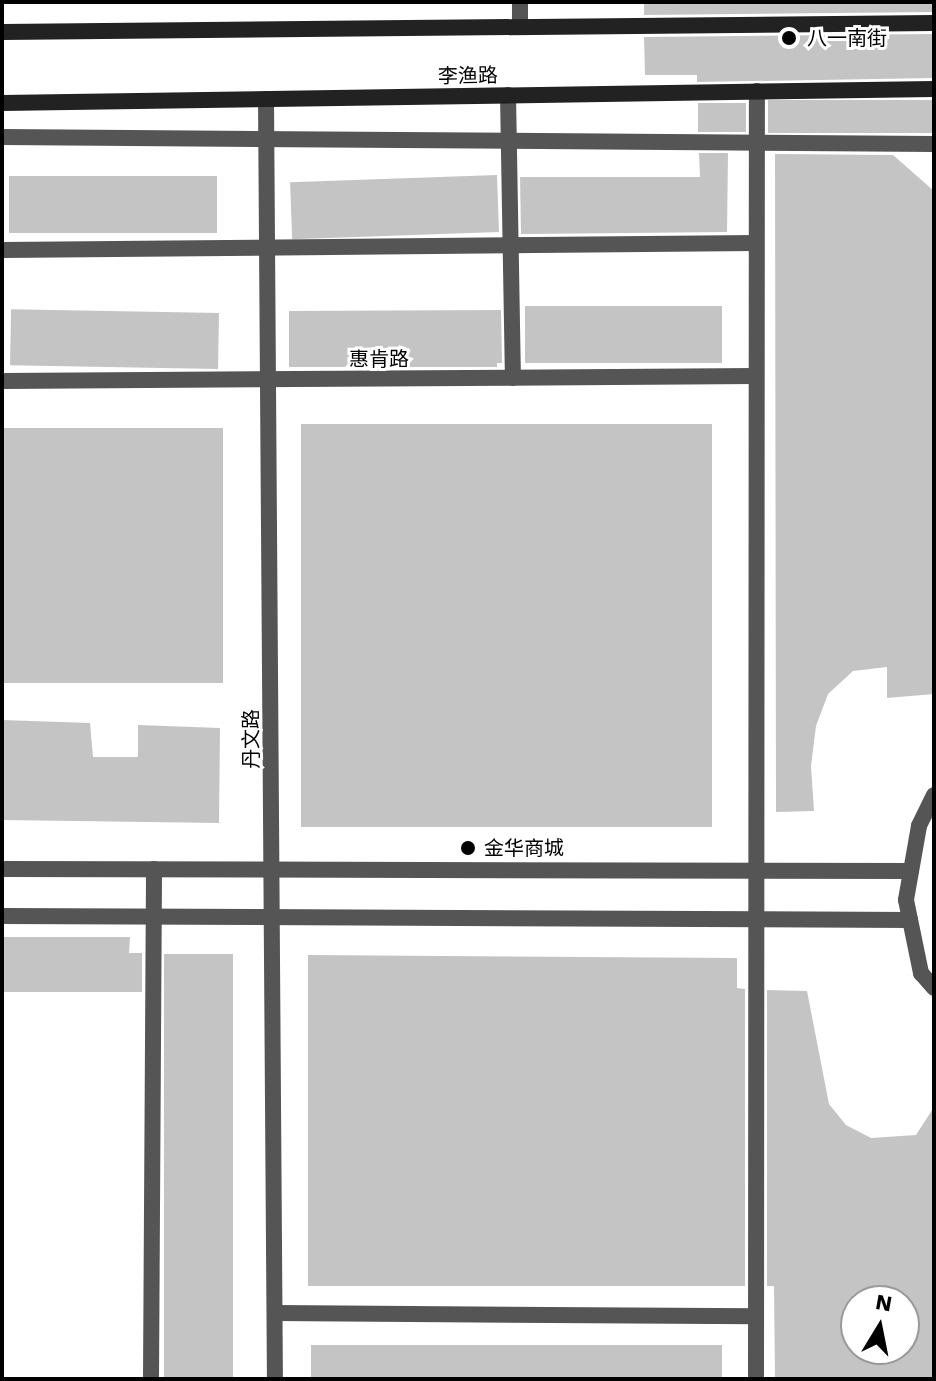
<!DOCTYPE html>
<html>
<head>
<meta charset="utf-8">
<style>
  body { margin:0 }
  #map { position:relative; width:936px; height:1381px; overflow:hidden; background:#fff; font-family:"Work Sans","Noto Sans SC",sans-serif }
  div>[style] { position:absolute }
  .building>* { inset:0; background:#c4c4c4; transform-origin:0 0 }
  .service>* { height:16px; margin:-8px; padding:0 8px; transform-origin:8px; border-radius:8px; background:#555 }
  .minor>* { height:16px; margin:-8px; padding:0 8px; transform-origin:8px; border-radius:8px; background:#555 }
  .secondary>* { height:16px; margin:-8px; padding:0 8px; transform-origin:8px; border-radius:8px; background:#222 }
  .dots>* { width:22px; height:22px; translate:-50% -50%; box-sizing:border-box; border:4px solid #fff; border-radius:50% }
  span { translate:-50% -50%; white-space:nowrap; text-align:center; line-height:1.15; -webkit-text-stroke:6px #fff; paint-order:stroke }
  .poi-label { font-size:20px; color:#000 }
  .left { translate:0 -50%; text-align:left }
  .street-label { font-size:20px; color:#000 }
  .frame { position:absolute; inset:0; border:4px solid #000; pointer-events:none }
  .north { position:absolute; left:840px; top:1285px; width:80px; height:80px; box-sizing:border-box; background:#fff; border:2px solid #999; border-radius:50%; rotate:10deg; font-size:22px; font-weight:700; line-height:32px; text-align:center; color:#000 }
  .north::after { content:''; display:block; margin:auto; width:28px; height:36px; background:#000; clip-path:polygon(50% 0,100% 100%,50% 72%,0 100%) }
</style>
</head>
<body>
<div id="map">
  <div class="building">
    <div style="clip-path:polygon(644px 2px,934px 2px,934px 12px,644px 15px)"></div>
    <div style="clip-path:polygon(934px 34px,934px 78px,697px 82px,697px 75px,645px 75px,644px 37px)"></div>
    <div style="left:934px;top:100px;width:33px;height:166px;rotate:90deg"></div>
    <div style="left:746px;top:103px;width:29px;height:48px;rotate:90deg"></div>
    <div style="clip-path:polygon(699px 153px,728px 153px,727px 232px,521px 234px,520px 177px,700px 177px)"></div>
    <div style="clip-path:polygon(775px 154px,893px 155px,934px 191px,934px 694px,887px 698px,887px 667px,853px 671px,828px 694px,816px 726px,811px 766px,814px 811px,776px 812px)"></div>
    <div style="left:497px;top:175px;width:57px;height:207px;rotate:88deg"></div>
    <div style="left:9px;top:176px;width:208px;height:57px"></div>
    <div style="left:525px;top:306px;width:197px;height:57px"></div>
    <div style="clip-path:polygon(501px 310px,502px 363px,497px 363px,497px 367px,289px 367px,289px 311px)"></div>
    <div style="left:219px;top:313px;width:56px;height:208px;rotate:91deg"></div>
    <div style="left:301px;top:424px;width:411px;height:403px"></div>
    <div style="left:2px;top:428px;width:221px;height:255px"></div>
    <div style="clip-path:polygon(2px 720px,90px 723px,93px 757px,138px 757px,138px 725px,220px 728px,219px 823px,2px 820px)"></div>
    <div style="clip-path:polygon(2px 937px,130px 937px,129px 953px,142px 953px,142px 992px,2px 992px)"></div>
    <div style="left:164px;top:954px;width:69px;height:425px"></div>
    <div style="clip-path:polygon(308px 955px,737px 958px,737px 988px,745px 989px,745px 1286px,308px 1286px)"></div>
    <div style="clip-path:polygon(evenodd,767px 990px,807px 991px,829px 1104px,846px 1125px,871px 1138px,916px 1135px,934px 1107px,934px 1379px,775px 1379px,774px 1286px,767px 1286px,767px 990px,856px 1301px,904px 1301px,904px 1349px,856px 1349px,856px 1301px)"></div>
    <div style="left:311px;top:1345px;width:411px;height:34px"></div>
  </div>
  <div class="service">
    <div style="left:508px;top:95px;width:283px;rotate:89deg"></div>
    <div style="left:2px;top:137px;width:932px;rotate:0.43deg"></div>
    <div style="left:2px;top:250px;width:754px;rotate:-0.53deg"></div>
    <div style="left:2px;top:869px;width:909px;rotate:0.13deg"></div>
    <div style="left:2px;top:916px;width:908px;rotate:0.25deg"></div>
    <div style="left:275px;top:1313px;width:481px;rotate:0.4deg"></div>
    <div style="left:151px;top:1379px;width:510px;rotate:-89.66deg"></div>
  </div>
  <div class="minor">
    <div style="left:520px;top:2px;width:25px;rotate:90deg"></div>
    <div style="left:266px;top:99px;width:1280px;rotate:89.6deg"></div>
    <div style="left:2px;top:381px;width:754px;rotate:-0.38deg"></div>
    <div style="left:934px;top:795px;width:34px;rotate:116deg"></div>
    <div style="left:919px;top:826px;width:75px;rotate:100deg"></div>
    <div style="left:906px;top:900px;width:75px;rotate:78.4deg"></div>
    <div style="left:921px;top:973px;width:20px;rotate:49deg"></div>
    <div style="left:756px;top:1379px;width:1288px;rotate:-89.96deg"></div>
  </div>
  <div class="secondary">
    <div style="left:2px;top:32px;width:932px;rotate:-0.55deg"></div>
    <div style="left:2px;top:103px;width:932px;rotate:-0.86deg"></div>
  </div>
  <div class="dots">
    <div style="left:789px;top:38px;background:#000"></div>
    <div style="left:468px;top:848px;background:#000"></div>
  </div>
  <div class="poi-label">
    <span class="left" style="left:807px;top:38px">八一南街</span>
    <span class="left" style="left:484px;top:848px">金华商城</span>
  </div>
  <div class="street-label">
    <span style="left:468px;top:76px;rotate:-1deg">李渔路</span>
    <span style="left:379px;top:359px">惠肯路</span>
    <span style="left:251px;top:739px;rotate:-90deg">丹文路</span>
  </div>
  <div class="frame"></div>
  <div class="north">N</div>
</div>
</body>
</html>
